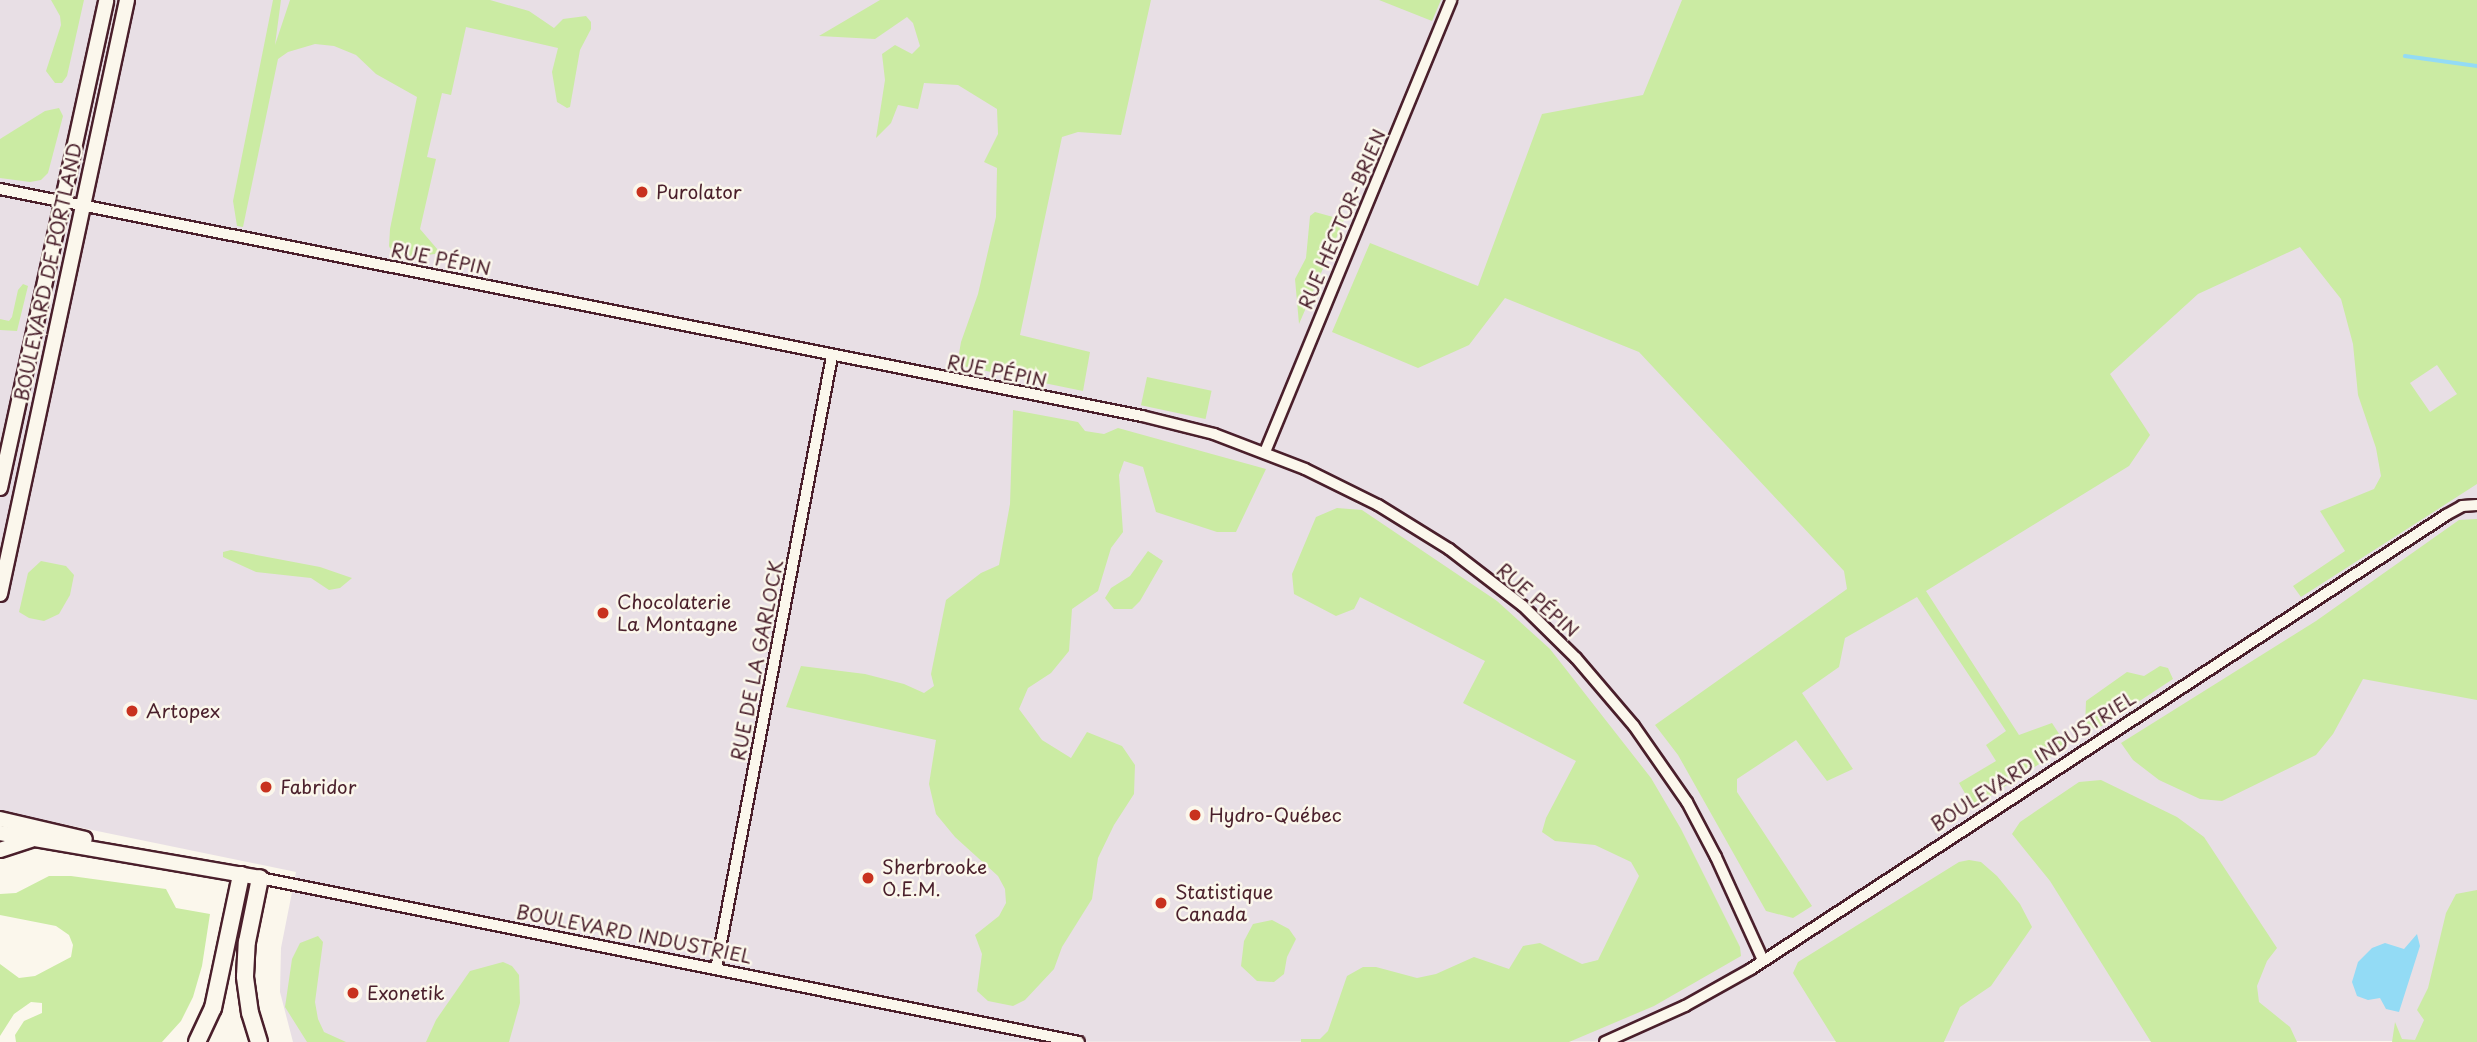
<!DOCTYPE html>
<html>
<head>
<meta charset="utf-8">
<style>
  body { margin:0 }
  #map { position:relative; width:2477px; height:1042px; overflow:hidden; background:#fbf7ec; font-family:"Playpen Sans",sans-serif }
  div>[style] { position:absolute }
  .built>* { inset:0; background:#e8dfe5 }
  .green>* { inset:0; background:#cbeba3; transform-origin:0 0 }
  .water>* { inset:0; background:#93dbf5 }
  .stream>* { height:3.5px; margin:-1.75px; padding:0 1.75px; transform-origin:1.75px; border-radius:1.75px; background:#93dbf5 }
  .roads { filter:drop-shadow(2px 0 #4a1f2b) drop-shadow(-2px 0 #4a1f2b) drop-shadow(0 2px #4a1f2b) drop-shadow(0 -2px #4a1f2b) }
  .minor>* { height:10px; margin:-5px; padding:0 5px; transform-origin:5px; border-radius:5px; background:#fbf7ec }
  .major>* { height:14px; margin:-7px; padding:0 7px; transform-origin:7px; border-radius:7px; background:#fbf7ec }
  .highway>* { height:16px; margin:-8px; padding:0 8px; transform-origin:8px; border-radius:8px; background:#fbf7ec }
  .dots>* { width:19px; height:19px; translate:-50% -50%; box-sizing:border-box; border:4px solid #fbf7ec; border-radius:50% }
  span { translate:-50% -50%; white-space:nowrap; text-align:center; line-height:1.15; -webkit-text-stroke:5px #fbf7ec; paint-order:stroke }
  .poi-label { font-size:19px; color:#4a1f2b }
  .left { translate:0 -50%; text-align:left }
  .street-label { font-size:19px; color:#4a1f2b }
</style>
</head>
<body>
<div id="map">
  <div class="built">
    <div style="clip-path:polygon(0 0,2477px 0,2477px 1041px,293px 1042px,280px 992px,281px 948px,296px 872px,0 811px)"></div>
  </div>
  <div class="green">
    <div style="clip-path:polygon(51px 0,84px 0,67px 76px,62px 83px,55px 83px,46px 71px,61px 25px,60px 16px)"></div>
    <div style="clip-path:polygon(273px 0,281px 0,275px 45px,290px 0,490px 0,529px 11px,554px 28px,563px 19px,586px 16px,591px 22px,591px 29px,580px 50px,570px 107px,567px 108px,557px 102px,552px 72px,558px 48px,466px 27px,451px 95px,442px 93px,427px 157px,436px 159px,420px 229px,438px 250px,435px 254px,400px 258px,394px 257px,389px 246px,390px 229px,417px 97px,376px 74px,356px 55px,334px 46px,315px 44px,288px 52px,278px 59px,243px 227px,237px 226px,233px 201px)"></div>
    <div style="clip-path:polygon(880px 0,1151px 0,1121px 135px,1078px 132px,1062px 137px,1020px 335px,1090px 352px,1083px 391px,957px 365px,961px 342px,978px 294px,996px 217px,997px 168px,984px 162px,998px 134px,997px 109px,958px 85px,924px 83px,918px 109px,898px 105px,891px 123px,876px 138px,885px 80px,882px 54px,895px 45px,912px 54px,920px 46px,913px 23px,907px 17px,875px 39px,819px 36px)"></div>
    <div style="clip-path:polygon(1379px 0,1441px 0,1432px 21px)"></div>
    <div style="clip-path:polygon(evenodd,1682px 0,2477px 0,2477px 484px,2301px 597px,2293px 586px,2345px 551px,2320px 511px,2374px 489px,2381px 476px,2376px 448px,2358px 395px,2353px 344px,2341px 299px,2300px 247px,2198px 294px,2110px 374px,2150px 435px,2129px 466px,1926px 591px,2019px 735px,2052px 723px,2067px 746px,1973px 807px,1959px 783px,1996px 761px,1986px 745px,2006px 731px,1917px 597px,1845px 638px,1839px 667px,1802px 693px,1853px 769px,1827px 781px,1796px 740px,1737px 779px,1737px 792px,1812px 906px,1793px 918px,1766px 911px,1678px 755px,1655px 725px,1847px 589px,1844px 571px,1639px 352px,1505px 298px,1469px 345px,1418px 368px,1332px 332px,1370px 243px,1478px 286px,1542px 114px,1643px 95px,1682px 0,2437px 365px,2457px 394px,2430px 412px,2410px 383px,2437px 365px)"></div>
    <div style="clip-path:polygon(59px 108px,63px 116px,48px 173px,41px 180px,30px 182px,0 178px,0 139px,45px 111px)"></div>
    <div style="clip-path:polygon(1315px 212px,1344px 220px,1299px 324px,1295px 279px,1306px 258px,1310px 216px)"></div>
    <div style="clip-path:polygon(23px 284px,28px 286px,17px 331px,0 330px,0 319px,9px 321px,12px 317px,18px 290px)"></div>
    <div style="left:1147px;top:377px;width:66px;height:29px;rotate:12deg"></div>
    <div style="clip-path:polygon(1013px 410px,1078px 422px,1085px 431px,1104px 434px,1118px 428px,1266px 469px,1236px 532px,1217px 532px,1156px 512px,1143px 467px,1124px 461px,1119px 475px,1123px 532px,1111px 548px,1098px 591px,1072px 609px,1069px 651px,1051px 673px,1028px 688px,1019px 709px,1042px 740px,1071px 758px,1087px 732px,1122px 746px,1135px 765px,1134px 794px,1114px 825px,1098px 858px,1092px 899px,1062px 947px,1054px 969px,1025px 1000px,1013px 1006px,988px 1001px,977px 991px,982px 954px,975px 935px,999px 916px,1006px 903px,1005px 889px,998px 876px,955px 837px,936px 814px,929px 784px,936px 740px,786px 707px,801px 666px,865px 674px,904px 684px,924px 693px,934px 686px,931px 674px,946px 600px,981px 573px,999px 565px,1010px 504px)"></div>
    <div style="clip-path:polygon(1337px 508px,1362px 510px,1497px 601px,1550px 649px,1651px 778px,1681px 829px,1740px 947px,1741px 956px,1654px 1006px,1569px 1042px,1301px 1042px,1301px 1039px,1320px 1039px,1328px 1031px,1347px 976px,1363px 967px,1376px 967px,1417px 978px,1436px 974px,1474px 957px,1509px 969px,1523px 946px,1540px 943px,1582px 964px,1598px 960px,1639px 876px,1631px 862px,1595px 845px,1555px 841px,1542px 832px,1546px 818px,1576px 761px,1463px 703px,1485px 661px,1360px 597px,1354px 609px,1336px 616px,1294px 594px,1292px 574px,1316px 517px)"></div>
    <div style="clip-path:polygon(2477px 519px,2477px 700px,2363px 679px,2333px 734px,2316px 755px,2222px 801px,2200px 799px,2159px 780px,2133px 760px,2121px 743px,2316px 621px,2459px 520px)"></div>
    <div style="clip-path:polygon(231px 550px,320px 567px,352px 578px,340px 588px,329px 590px,311px 578px,256px 572px,223px 557px,223px 552px)"></div>
    <div style="clip-path:polygon(1148px 551px,1163px 561px,1140px 601px,1132px 609px,1114px 609px,1105px 598px,1111px 588px,1130px 576px)"></div>
    <div style="clip-path:polygon(41px 561px,66px 566px,74px 575px,70px 595px,59px 614px,44px 621px,29px 618px,19px 612px,28px 573px)"></div>
    <div style="clip-path:polygon(2160px 666px,2168px 668px,2173px 679px,2097px 729px,2085px 727px,2086px 701px,2127px 672px,2144px 676px)"></div>
    <div style="clip-path:polygon(2101px 780px,2177px 817px,2204px 837px,2277px 948px,2267px 961px,2257px 986px,2259px 1002px,2290px 1027px,2297px 1042px,2151px 1042px,2050px 881px,2012px 834px,2020px 822px,2079px 782px)"></div>
    <div style="clip-path:polygon(1969px 860px,1981px 862px,1997px 876px,2020px 904px,2032px 927px,1991px 986px,1960px 1007px,1944px 1042px,1836px 1042px,1793px 973px,1798px 962px,1959px 862px)"></div>
    <div style="clip-path:polygon(49px 876px,71px 876px,166px 889px,176px 908px,210px 914px,202px 966px,193px 997px,181px 1021px,162px 1042px,16px 1042px,15px 1035px,24px 1021px,42px 1013px,42px 1003px,31px 1002px,14px 1014px,0 1036px,0 964px,19px 978px,35px 976px,71px 957px,73px 945px,69px 935px,56px 926px,0 915px,0 894px,16px 893px)"></div>
    <div style="clip-path:polygon(2477px 890px,2477px 1042px,2392px 1042px,2395px 1022px,2402px 1039px,2415px 1040px,2424px 1020px,2417px 1010px,2428px 988px,2446px 913px,2456px 894px)"></div>
    <div style="clip-path:polygon(1272px 920px,1289px 929px,1296px 939px,1287px 957px,1284px 974px,1274px 982px,1257px 981px,1241px 966px,1244px 941px,1253px 924px)"></div>
    <div style="clip-path:polygon(318px 936px,323px 942px,315px 1002px,318px 1019px,324px 1032px,346px 1042px,307px 1042px,285px 1007px,292px 959px,300px 943px)"></div>
    <div style="clip-path:polygon(503px 962px,512px 966px,519px 975px,520px 1003px,509px 1042px,426px 1042px,436px 1020px,470px 971px)"></div>
  </div>
  <div class="water">
    <div style="clip-path:polygon(2417px 934px,2420px 946px,2399px 1012px,2386px 1009px,2380px 998px,2368px 1000px,2357px 996px,2352px 982px,2358px 962px,2372px 948px,2385px 943px,2404px 949px)"></div>
  </div>
  <div class="stream">
    <div style="left:2405px;top:56px;width:73px;rotate:7.9deg"></div>
  </div>
  <div class="roads">
    <div class="minor">
      <div style="left:0;top:189px;width:1164px;rotate:11.24deg"></div>
      <div style="left:1142px;top:416px;width:74px;rotate:14deg"></div>
      <div style="left:1214px;top:434px;width:97px;rotate:21deg"></div>
      <div style="left:1305px;top:469px;width:81px;rotate:26.3deg"></div>
      <div style="left:1378px;top:505px;width:84px;rotate:31.8deg"></div>
      <div style="left:1449px;top:549px;width:93px;rotate:37.6deg"></div>
      <div style="left:1523px;top:606px;width:74px;rotate:44.5deg"></div>
      <div style="left:1576px;top:658px;width:89px;rotate:49.5deg"></div>
      <div style="left:1634px;top:726px;width:93px;rotate:55.1deg"></div>
      <div style="left:1687px;top:802px;width:62px;rotate:62.2deg"></div>
      <div style="left:1716px;top:857px;width:113px;rotate:65.5deg"></div>
      <div style="left:1265px;top:452px;width:489px;rotate:-67.6deg"></div>
      <div style="left:260px;top:878px;width:835px;rotate:11.32deg"></div>
      <div style="left:716px;top:969px;width:624px;rotate:-79.28deg"></div>
      <div style="left:1605px;top:1042px;width:88px;rotate:-24.2deg"></div>
      <div style="left:1685px;top:1006px;width:76px;rotate:-29.3deg"></div>
      <div style="left:1751px;top:969px;width:830px;rotate:-33.15deg"></div>
      <div style="left:2446px;top:515px;width:18px;rotate:-29deg"></div>
      <div style="left:2462px;top:506px;width:15px;rotate:-4deg"></div>
    </div>
    <div class="major">
      <div style="left:0;top:488px;width:499px;rotate:-77.7deg"></div>
      <div style="left:0;top:594px;width:607px;rotate:-77.93deg"></div>
      <div style="left:0;top:819px;width:87px;rotate:13.2deg"></div>
      <div style="left:0;top:833px;width:264px;rotate:9.8deg"></div>
      <div style="left:0;top:850px;width:33px;rotate:-18deg"></div>
    </div>
    <div class="highway">
      <div style="left:197px;top:1042px;width:38px;rotate:-65deg"></div>
      <div style="left:213px;top:1008px;width:136px;rotate:-78.1deg"></div>
      <div style="left:259px;top:1042px;width:30px;rotate:-107deg"></div>
      <div style="left:250px;top:1013px;width:37px;rotate:-98deg"></div>
      <div style="left:245px;top:976px;width:34px;rotate:-87deg"></div>
      <div style="left:247px;top:942px;width:65px;rotate:-78.5deg"></div>
    </div>
  </div>
  <div class="dots">
    <div style="left:642px;top:192px;background:#c8321e"></div>
    <div style="left:603px;top:613px;background:#c8321e"></div>
    <div style="left:132px;top:711px;background:#c8321e"></div>
    <div style="left:266px;top:787px;background:#c8321e"></div>
    <div style="left:1195px;top:815px;background:#c8321e"></div>
    <div style="left:868px;top:878px;background:#c8321e"></div>
    <div style="left:1161px;top:903px;background:#c8321e"></div>
    <div style="left:353px;top:993px;background:#c8321e"></div>
  </div>
  <div class="poi-label">
    <span class="left" style="left:656px;top:192px">Purolator</span>
    <span class="left" style="left:617px;top:613px">Chocolaterie<br>La Montagne</span>
    <span class="left" style="left:146px;top:711px">Artopex</span>
    <span class="left" style="left:280px;top:787px">Fabridor</span>
    <span class="left" style="left:1209px;top:815px">Hydro-Québec</span>
    <span class="left" style="left:882px;top:878px">Sherbrooke<br>O.E.M.</span>
    <span class="left" style="left:1175px;top:903px">Statistique<br>Canada</span>
    <span class="left" style="left:367px;top:993px">Exonetik</span>
  </div>
  <div class="street-label">
    <span style="left:1342px;top:219px;rotate:-67deg">RUE HECTOR-BRIEN</span>
    <span style="left:441px;top:259px;rotate:11deg">RUE PÉPIN</span>
    <span style="left:48px;top:272px;rotate:-78deg">BOULEVARD DE PORTLAND</span>
    <span style="left:997px;top:371px;rotate:11deg">RUE PÉPIN</span>
    <span style="left:1538px;top:600px;rotate:41deg">RUE PÉPIN</span>
    <span style="left:757px;top:660px;rotate:-79deg">RUE DE LA GARLOCK</span>
    <span style="left:2033px;top:761px;rotate:-33deg">BOULEVARD INDUSTRIEL</span>
    <span style="left:634px;top:934px;rotate:11deg">BOULEVARD INDUSTRIEL</span>
  </div>
</div>
</body>
</html>
